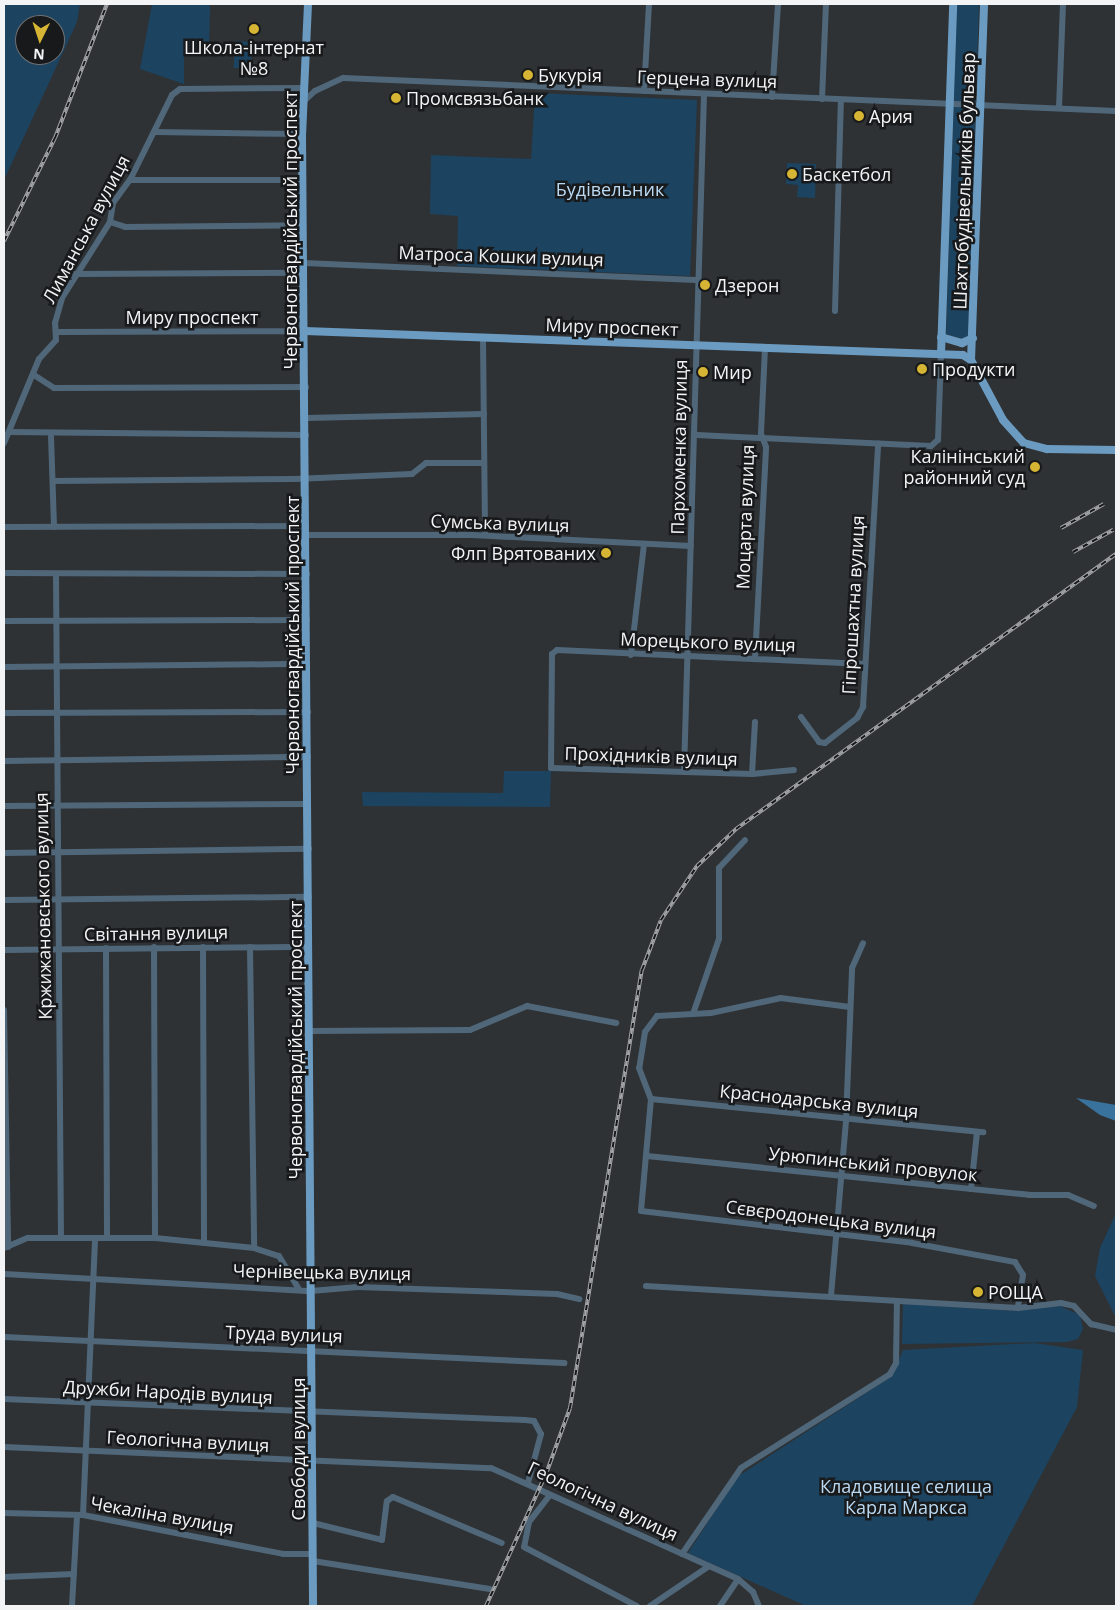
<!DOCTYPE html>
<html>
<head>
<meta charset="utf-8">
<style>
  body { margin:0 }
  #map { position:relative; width:1120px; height:1610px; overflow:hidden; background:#2e3235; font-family:"Open Sans",sans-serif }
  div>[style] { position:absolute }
  .green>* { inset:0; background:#1c4360; transform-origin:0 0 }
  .water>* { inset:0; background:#39729d }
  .minor>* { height:6px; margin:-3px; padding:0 3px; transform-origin:3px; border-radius:3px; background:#50677a }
  .major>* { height:8px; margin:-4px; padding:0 4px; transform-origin:4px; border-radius:4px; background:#6b9bc1 }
  .rail>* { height:4px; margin-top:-2px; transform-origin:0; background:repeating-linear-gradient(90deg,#18191b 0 5.5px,#a3a5a8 0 11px); box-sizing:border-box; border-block:1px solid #a3a5a8 }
  .dots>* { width:14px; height:14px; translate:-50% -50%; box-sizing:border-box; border:2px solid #18191b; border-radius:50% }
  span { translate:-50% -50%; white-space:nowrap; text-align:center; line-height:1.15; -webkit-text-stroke:5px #18191b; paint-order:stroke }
  .poi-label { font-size:18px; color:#f2f4f6 }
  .left { translate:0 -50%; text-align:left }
  .right { translate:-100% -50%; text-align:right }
  .street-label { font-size:18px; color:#f2f4f6 }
  .park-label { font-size:18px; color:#bad9f2 }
  .frame { position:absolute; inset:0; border:5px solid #f2f4f6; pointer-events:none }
  .north { position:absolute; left:15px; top:15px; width:50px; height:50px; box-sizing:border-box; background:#18191b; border:1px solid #6f7173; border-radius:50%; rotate:184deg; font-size:14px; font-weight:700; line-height:20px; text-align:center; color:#f2f4f6 }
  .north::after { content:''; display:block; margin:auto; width:18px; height:22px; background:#d6b534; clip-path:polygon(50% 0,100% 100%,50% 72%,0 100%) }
</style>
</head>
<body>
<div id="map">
  <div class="green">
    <div style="clip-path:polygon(evenodd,4px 4px,80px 4px,77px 22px,4px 180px,4px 4px,25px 25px,55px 25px,55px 55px,25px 55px,25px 25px)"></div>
    <div style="clip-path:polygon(152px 4px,210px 4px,209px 55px,184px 54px,184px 84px,140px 69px)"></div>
    <div style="clip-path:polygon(957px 4px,979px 4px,968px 336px,963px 339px,946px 334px)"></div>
    <div style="left:235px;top:41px;width:17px;height:27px;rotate:3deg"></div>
    <div style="clip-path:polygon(535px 93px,697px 100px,690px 276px,457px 266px,458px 216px,430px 214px,431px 155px,531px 159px)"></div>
    <div style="clip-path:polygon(787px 163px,816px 164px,815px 198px,797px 197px,798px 185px,786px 184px)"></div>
    <div style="clip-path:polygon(504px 771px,551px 771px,550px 807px,363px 806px,362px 792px,503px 793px)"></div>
    <div style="clip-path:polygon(1116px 1213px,1116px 1318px,1095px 1276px,1100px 1248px)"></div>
    <div style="clip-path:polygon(903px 1304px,1017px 1311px,1060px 1306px,1080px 1315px,1083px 1329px,1078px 1339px,1067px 1342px,902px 1344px)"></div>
    <div style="clip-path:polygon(1034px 1343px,1083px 1350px,1077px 1407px,972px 1606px,806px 1606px,688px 1553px,737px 1477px,892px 1376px,903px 1350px)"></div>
  </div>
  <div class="water">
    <div style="clip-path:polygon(1076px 1098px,1116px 1105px,1116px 1121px,1100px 1115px)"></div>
  </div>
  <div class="minor">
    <div style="left:644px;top:91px;width:87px;rotate:-86.7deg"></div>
    <div style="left:772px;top:97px;width:93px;rotate:-86.3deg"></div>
    <div style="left:822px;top:99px;width:95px;rotate:-87.6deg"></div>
    <div style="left:303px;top:102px;width:16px;rotate:-43deg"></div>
    <div style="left:315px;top:91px;width:31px;rotate:-25deg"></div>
    <div style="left:343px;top:78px;width:774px;rotate:2.44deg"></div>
    <div style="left:1059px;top:108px;width:104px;rotate:-87.8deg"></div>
    <div style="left:155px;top:132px;width:147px;rotate:0.8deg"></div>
    <div style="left:130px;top:180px;width:172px"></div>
    <div style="left:110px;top:222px;width:16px;rotate:18deg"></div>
    <div style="left:125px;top:227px;width:178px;rotate:-0.6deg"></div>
    <div style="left:304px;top:263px;width:392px;rotate:2.5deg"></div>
    <div style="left:75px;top:274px;width:229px;rotate:-0.3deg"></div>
    <div style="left:835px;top:311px;width:211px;rotate:-88.4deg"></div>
    <div style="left:58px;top:332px;width:247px;rotate:-0.2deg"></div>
    <div style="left:483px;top:338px;width:197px;rotate:89.4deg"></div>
    <div style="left:34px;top:375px;width:24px;rotate:33deg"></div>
    <div style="left:54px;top:388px;width:252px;rotate:-0.2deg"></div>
    <div style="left:306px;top:418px;width:178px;rotate:-1.3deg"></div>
    <div style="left:9px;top:432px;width:297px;rotate:0.6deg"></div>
    <div style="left:697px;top:435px;width:234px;rotate:2.7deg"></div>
    <div style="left:931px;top:446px;width:9px;rotate:-41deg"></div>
    <div style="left:938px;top:440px;width:86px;rotate:-88deg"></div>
    <div style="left:51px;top:436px;width:91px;rotate:88.1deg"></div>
    <div style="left:4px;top:443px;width:91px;rotate:-67.4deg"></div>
    <div style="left:39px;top:359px;width:25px;rotate:-48deg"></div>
    <div style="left:56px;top:340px;width:17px;rotate:-93deg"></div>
    <div style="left:55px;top:323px;width:26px;rotate:-74deg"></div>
    <div style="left:62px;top:298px;width:90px;rotate:-57.7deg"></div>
    <div style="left:110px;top:222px;width:19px;rotate:-81deg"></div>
    <div style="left:113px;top:203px;width:29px;rotate:-54deg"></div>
    <div style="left:130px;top:180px;width:95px;rotate:-63.7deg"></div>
    <div style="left:172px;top:95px;width:10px;rotate:-37deg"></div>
    <div style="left:180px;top:89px;width:124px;rotate:-0.5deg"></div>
    <div style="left:53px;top:481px;width:242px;rotate:-0.5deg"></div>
    <div style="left:295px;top:479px;width:117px;rotate:-2.4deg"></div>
    <div style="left:412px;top:474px;width:18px;rotate:-38deg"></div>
    <div style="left:426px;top:463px;width:58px"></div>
    <div style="left:4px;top:527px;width:302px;rotate:-0.2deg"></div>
    <div style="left:307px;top:535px;width:165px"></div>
    <div style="left:472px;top:535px;width:219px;rotate:2.9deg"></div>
    <div style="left:4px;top:573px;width:303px;rotate:0.2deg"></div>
    <div style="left:56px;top:574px;width:664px;rotate:89.57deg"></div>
    <div style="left:4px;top:621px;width:303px;rotate:-0.2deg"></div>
    <div style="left:631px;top:655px;width:112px;rotate:-83.3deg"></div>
    <div style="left:755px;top:659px;width:212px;rotate:-87deg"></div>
    <div style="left:766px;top:447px;width:15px;rotate:-110deg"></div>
    <div style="left:761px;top:433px;width:85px;rotate:-87.3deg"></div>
    <div style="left:4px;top:667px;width:303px;rotate:-0.6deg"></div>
    <div style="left:4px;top:713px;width:304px;rotate:-0.2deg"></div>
    <div style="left:801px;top:717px;width:31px;rotate:54deg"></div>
    <div style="left:819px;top:742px;width:6px;rotate:9deg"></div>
    <div style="left:825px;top:743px;width:41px;rotate:-38deg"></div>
    <div style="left:857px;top:718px;width:13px;rotate:-61deg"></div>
    <div style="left:863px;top:707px;width:264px;rotate:-86.7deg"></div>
    <div style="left:755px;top:722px;width:52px;rotate:93.3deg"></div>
    <div style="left:752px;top:774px;width:201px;rotate:-178.3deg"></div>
    <div style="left:551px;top:768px;width:114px;rotate:-89.5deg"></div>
    <div style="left:552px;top:654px;width:6px;rotate:-39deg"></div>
    <div style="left:557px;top:650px;width:308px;rotate:2.6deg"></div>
    <div style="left:4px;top:761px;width:304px;rotate:-0.8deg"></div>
    <div style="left:684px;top:772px;width:678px;rotate:-88.31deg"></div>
    <div style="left:752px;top:774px;width:42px;rotate:-5.4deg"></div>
    <div style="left:4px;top:806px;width:304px;rotate:-0.4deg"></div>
    <div style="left:4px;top:853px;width:305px;rotate:-0.8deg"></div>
    <div style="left:4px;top:900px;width:305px;rotate:-0.6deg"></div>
    <div style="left:154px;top:947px;width:291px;rotate:89.8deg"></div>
    <div style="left:203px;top:947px;width:296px;rotate:89.8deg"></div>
    <div style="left:250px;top:947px;width:301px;rotate:89.2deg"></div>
    <div style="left:106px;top:948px;width:290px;rotate:89.8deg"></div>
    <div style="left:4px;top:950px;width:305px;rotate:-0.6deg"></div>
    <div style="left:850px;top:1007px;width:70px;rotate:-172.6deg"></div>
    <div style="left:781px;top:998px;width:72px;rotate:167.9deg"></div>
    <div style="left:711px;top:1013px;width:54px;rotate:176.8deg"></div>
    <div style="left:657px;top:1016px;width:20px;rotate:127deg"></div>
    <div style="left:645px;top:1032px;width:36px;rotate:99deg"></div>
    <div style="left:639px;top:1068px;width:33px;rotate:69deg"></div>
    <div style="left:651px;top:1099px;width:112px;rotate:95.1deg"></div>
    <div style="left:641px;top:1211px;width:273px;rotate:6.7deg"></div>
    <div style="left:912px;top:1243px;width:105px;rotate:10.5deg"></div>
    <div style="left:1015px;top:1262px;width:15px;rotate:58deg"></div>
    <div style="left:1023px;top:1275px;width:33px;rotate:99deg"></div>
    <div style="left:4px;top:1010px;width:237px;rotate:89deg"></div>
    <div style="left:693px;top:1014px;width:79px;rotate:-70.9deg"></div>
    <div style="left:719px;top:939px;width:71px;rotate:-90deg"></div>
    <div style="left:719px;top:868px;width:38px;rotate:-47deg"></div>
    <div style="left:310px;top:1031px;width:160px;rotate:-0.4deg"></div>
    <div style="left:470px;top:1030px;width:62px;rotate:-22.8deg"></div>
    <div style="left:527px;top:1006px;width:91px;rotate:10.8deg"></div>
    <div style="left:651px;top:1099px;width:334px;rotate:5.7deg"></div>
    <div style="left:647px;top:1156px;width:384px;rotate:5.8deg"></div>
    <div style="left:1029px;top:1195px;width:39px"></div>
    <div style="left:1068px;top:1195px;width:28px;rotate:23deg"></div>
    <div style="left:971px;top:1189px;width:57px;rotate:-84deg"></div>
    <div style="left:4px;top:1248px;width:26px;rotate:-23deg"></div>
    <div style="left:28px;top:1238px;width:127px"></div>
    <div style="left:155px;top:1238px;width:100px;rotate:5.8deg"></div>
    <div style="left:254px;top:1248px;width:26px;rotate:18deg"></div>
    <div style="left:279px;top:1256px;width:39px;rotate:59deg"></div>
    <div style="left:4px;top:1274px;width:307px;rotate:3.2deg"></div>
    <div style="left:311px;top:1291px;width:47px;rotate:-4.9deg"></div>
    <div style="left:358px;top:1287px;width:199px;rotate:2deg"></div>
    <div style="left:557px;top:1294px;width:23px;rotate:13deg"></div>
    <div style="left:646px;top:1286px;width:373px;rotate:3.4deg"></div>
    <div style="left:1018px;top:1308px;width:43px;rotate:-6.6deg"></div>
    <div style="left:1061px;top:1303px;width:13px;rotate:13deg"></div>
    <div style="left:1074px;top:1306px;width:25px;rotate:47deg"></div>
    <div style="left:1091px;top:1324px;width:26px;rotate:13deg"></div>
    <div style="left:831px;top:1296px;width:177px;rotate:-85.1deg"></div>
    <div style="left:846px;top:1120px;width:152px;rotate:-87.7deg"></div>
    <div style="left:852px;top:968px;width:27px;rotate:-66deg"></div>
    <div style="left:4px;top:1337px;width:561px;rotate:2.66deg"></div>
    <div style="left:4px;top:1399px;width:521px;rotate:2.31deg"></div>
    <div style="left:525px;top:1420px;width:9px;rotate:6deg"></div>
    <div style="left:534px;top:1421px;width:15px;rotate:62deg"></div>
    <div style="left:541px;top:1434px;width:51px;rotate:104.9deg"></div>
    <div style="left:4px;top:1447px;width:487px;rotate:2.5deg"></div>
    <div style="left:491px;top:1468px;width:271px;rotate:24.2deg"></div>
    <div style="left:738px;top:1579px;width:20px;rotate:41deg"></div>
    <div style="left:753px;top:1592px;width:15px;rotate:67deg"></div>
    <div style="left:550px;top:1495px;width:34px;rotate:128deg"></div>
    <div style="left:529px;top:1522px;width:25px;rotate:101deg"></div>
    <div style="left:524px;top:1547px;width:127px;rotate:27.6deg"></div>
    <div style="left:4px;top:1513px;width:79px;rotate:1.5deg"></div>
    <div style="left:83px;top:1515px;width:204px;rotate:11deg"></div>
    <div style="left:283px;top:1554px;width:30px"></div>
    <div style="left:83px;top:1515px;width:277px;rotate:-87.5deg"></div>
    <div style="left:313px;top:1523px;width:71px;rotate:13.8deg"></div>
    <div style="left:382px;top:1540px;width:39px;rotate:-83deg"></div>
    <div style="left:387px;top:1501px;width:7px;rotate:-34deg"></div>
    <div style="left:393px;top:1497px;width:118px;rotate:22.9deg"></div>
    <div style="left:682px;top:1554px;width:104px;rotate:-55.5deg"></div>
    <div style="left:741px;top:1468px;width:176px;rotate:-32.2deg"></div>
    <div style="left:890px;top:1374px;width:13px;rotate:-61deg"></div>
    <div style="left:896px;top:1363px;width:62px;rotate:-89.1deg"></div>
    <div style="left:313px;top:1561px;width:179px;rotate:9deg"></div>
    <div style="left:4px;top:1577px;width:70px;rotate:-2.5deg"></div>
    <div style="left:72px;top:1606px;width:90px;rotate:-86.8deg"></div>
    <div style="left:650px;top:1606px;width:71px;rotate:-34.1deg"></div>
    <div style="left:720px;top:1606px;width:32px;rotate:-56deg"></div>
  </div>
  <div class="major">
    <div style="left:308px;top:4px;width:130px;rotate:92.6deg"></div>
    <div style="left:302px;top:134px;width:1472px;rotate:89.57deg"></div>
    <div style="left:305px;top:331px;width:658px;rotate:2.09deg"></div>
    <div style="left:963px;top:355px;width:9px;rotate:32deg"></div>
    <div style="left:971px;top:360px;width:68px;rotate:61.9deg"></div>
    <div style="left:1003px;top:420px;width:31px;rotate:48deg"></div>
    <div style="left:1024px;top:443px;width:24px;rotate:15deg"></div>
    <div style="left:1047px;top:449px;width:69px;rotate:0.8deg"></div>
    <div style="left:941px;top:337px;width:22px;rotate:16deg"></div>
    <div style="left:962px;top:343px;width:12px;rotate:-24deg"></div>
    <div style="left:941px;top:354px;width:350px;rotate:-88deg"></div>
    <div style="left:971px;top:360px;width:356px;rotate:-87.9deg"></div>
  </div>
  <div class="rail">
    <div style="left:4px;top:241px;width:115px;rotate:-63.7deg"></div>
    <div style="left:55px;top:138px;width:144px;rotate:-68.8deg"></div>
    <div style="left:1061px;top:528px;width:49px;rotate:-29.2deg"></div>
    <div style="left:1073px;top:552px;width:46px;rotate:-28.8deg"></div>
    <div style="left:486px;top:1606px;width:145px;rotate:-65.6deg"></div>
    <div style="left:546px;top:1474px;width:70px;rotate:-70deg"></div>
    <div style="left:570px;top:1408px;width:444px;rotate:-80.7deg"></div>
    <div style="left:642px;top:970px;width:53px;rotate:-69.2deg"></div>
    <div style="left:661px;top:920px;width:65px;rotate:-56.3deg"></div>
    <div style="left:697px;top:866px;width:54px;rotate:-43.5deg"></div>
    <div style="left:736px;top:829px;width:469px;rotate:-35.9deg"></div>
  </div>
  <div class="dots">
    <div style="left:254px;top:29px;background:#d6b534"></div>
    <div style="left:528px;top:75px;background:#d6b534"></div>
    <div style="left:396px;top:98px;background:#d6b534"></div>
    <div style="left:859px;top:116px;background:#d6b534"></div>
    <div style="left:792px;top:174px;background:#d6b534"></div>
    <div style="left:705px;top:285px;background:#d6b534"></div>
    <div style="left:922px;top:369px;background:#d6b534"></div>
    <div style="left:703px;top:372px;background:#d6b534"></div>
    <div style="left:1035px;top:467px;background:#d6b534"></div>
    <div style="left:606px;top:553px;background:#d6b534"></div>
    <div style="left:978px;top:1292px;background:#d6b534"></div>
  </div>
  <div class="poi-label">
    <span style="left:254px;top:58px">Школа-інтернат<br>№8</span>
    <span class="left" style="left:538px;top:75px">Букурія</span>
    <span class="left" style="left:406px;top:98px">Промсвязьбанк</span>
    <span class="left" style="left:869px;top:116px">Ария</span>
    <span class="left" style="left:802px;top:174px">Баскетбол</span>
    <span class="left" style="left:715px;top:285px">Дзерон</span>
    <span class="left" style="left:932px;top:369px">Продукти</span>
    <span class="left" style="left:713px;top:372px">Мир</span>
    <span class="right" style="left:1025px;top:467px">Калінінський<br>районний суд</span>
    <span class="right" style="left:596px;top:553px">Флп Врятованих</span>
    <span class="left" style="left:988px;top:1292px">РОЩА</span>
  </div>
  <div class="street-label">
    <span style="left:707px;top:79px;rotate:2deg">Герцена вулиця</span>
    <span style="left:964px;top:181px;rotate:-88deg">Шахтобудівельників бульвар</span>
    <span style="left:86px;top:229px;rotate:-62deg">Лиманська вулиця</span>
    <span style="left:290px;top:230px;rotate:-90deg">Червоногвардійський проспект</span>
    <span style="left:501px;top:256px;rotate:2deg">Матроса Кошки вулиця</span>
    <span style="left:192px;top:317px">Миру проспект</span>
    <span style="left:612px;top:327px;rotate:2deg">Миру проспект</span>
    <span style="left:679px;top:447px;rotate:-89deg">Пархоменка вулиця</span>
    <span style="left:745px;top:517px;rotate:-88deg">Моцарта вулиця</span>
    <span style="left:500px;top:523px;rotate:2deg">Сумська вулиця</span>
    <span style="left:853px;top:605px;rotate:-87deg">Гіпрошахтна вулиця</span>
    <span style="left:292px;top:635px;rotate:-90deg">Червоногвардійський проспект</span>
    <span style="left:708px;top:642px;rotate:2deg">Морецького вулиця</span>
    <span style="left:651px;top:756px;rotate:2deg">Прохідників вулиця</span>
    <span style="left:43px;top:906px;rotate:-91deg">Кржижановського вулиця</span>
    <span style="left:156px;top:933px;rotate:-1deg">Світання вулиця</span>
    <span style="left:295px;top:1040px;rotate:-90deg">Червоногвардійський проспект</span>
    <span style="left:819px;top:1101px;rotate:6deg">Краснодарська вулиця</span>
    <span style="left:873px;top:1164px;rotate:6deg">Урюпинський провулок</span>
    <span style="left:831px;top:1219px;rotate:7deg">Сєвєродонецька вулиця</span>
    <span style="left:322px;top:1272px;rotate:1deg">Чернівецька вулиця</span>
    <span style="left:284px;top:1334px;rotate:2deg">Труда вулиця</span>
    <span style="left:168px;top:1392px;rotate:3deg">Дружби Народів вулиця</span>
    <span style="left:188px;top:1441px;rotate:3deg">Геологічна вулиця</span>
    <span style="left:298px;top:1449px;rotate:-90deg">Свободи вулиця</span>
    <span style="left:603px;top:1501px;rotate:25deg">Геологічна вулиця</span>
    <span style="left:162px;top:1515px;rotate:10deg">Чекаліна вулиця</span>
  </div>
  <div class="park-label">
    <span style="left:610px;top:189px">Будівельник</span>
    <span style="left:906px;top:1497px">Кладовище селища<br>Карла Маркса</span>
  </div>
  <div class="frame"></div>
  <div class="north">N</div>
</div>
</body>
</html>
